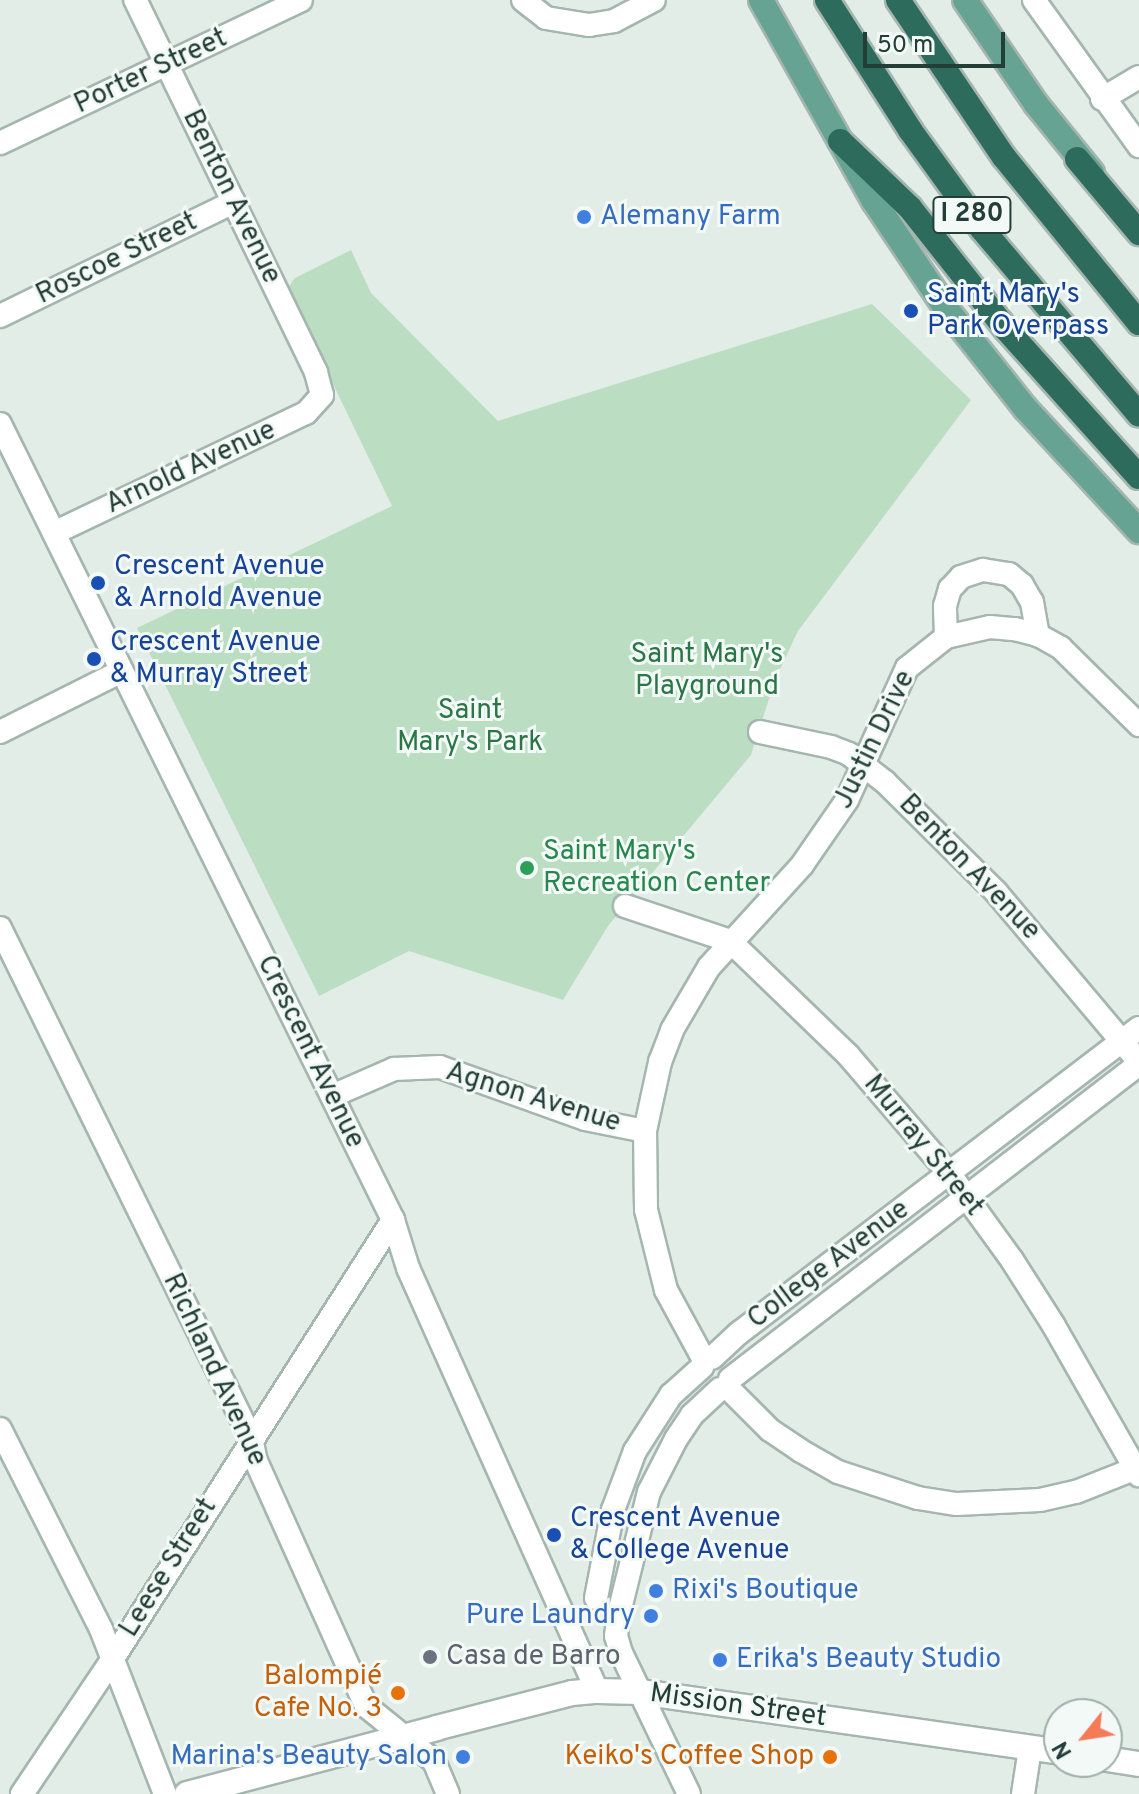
<!DOCTYPE html>
<html>
<head>
<meta charset="utf-8">
<style>
  body { margin:0 }
  #map { position:relative; width:1139px; height:1794px; overflow:hidden; background:#e2ede8; font-family:Overpass,sans-serif }
  div>[style] { position:absolute }
  .green>* { inset:0; background:#bbdec3 }
  .roads { filter:drop-shadow(2px 0 #a5b5af) drop-shadow(-2px 0 #a5b5af) drop-shadow(0 2px #a5b5af) drop-shadow(0 -2px #a5b5af) }
  .minor>* { height:22px; margin:-11px; padding:0 11px; transform-origin:11px; border-radius:11px; background:#fff }
  .secondary>* { height:24px; margin:-12px; padding:0 12px; transform-origin:12px; border-radius:12px; background:#fff }
  .primary>* { height:24px; margin:-12px; padding:0 12px; transform-origin:12px; border-radius:12px; background:#66a392 }
  .motorway>* { height:24px; margin:-12px; padding:0 12px; transform-origin:12px; border-radius:12px; background:#2d6b5d }
  .dots>* { width:22px; height:22px; translate:-50% -50%; box-sizing:border-box; border:4px solid #f3f9f6; border-radius:50% }
  span { translate:-50% -50%; white-space:nowrap; text-align:center; line-height:1.15; -webkit-text-stroke:6px #f3f9f6; paint-order:stroke }
  .shield-label span { padding:2px 6px; background:#f3f9f6; border:2px solid; border-radius:6px; -webkit-text-stroke-width:0 }
  .shield-label { font-size:26px; color:#223e36; font-weight:700 }
  .street-label { font-size:28px; color:#223e36 }
  .shop-label { font-size:28px; color:#366cbe }
  .left { translate:0 -50%; text-align:left }
  .right { translate:-100% -50%; text-align:right }
  .transit-label { font-size:28px; color:#164399 }
  .park-label { font-size:28px; color:#2b7646 }
  .leisure-label { font-size:28px; color:#27864d }
  .worship-label { font-size:28px; color:#5b616d }
  .food-label { font-size:28px; color:#c56008 }
  .north { position:absolute; left:1043px; top:1698px; width:80px; height:80px; box-sizing:border-box; background:#f3f9f6; border:2px solid #9faea9; border-radius:50%; rotate:240deg; font-size:22px; font-weight:700; line-height:32px; text-align:center; color:#223e36 }
  .north::after { content:''; display:block; margin:auto; width:28px; height:36px; background:#f57a58; clip-path:polygon(50% 0,100% 100%,50% 72%,0 100%) }
  .scale { position:absolute; left:863px; top:32px; width:142px; height:36px; box-sizing:border-box; border:4px solid #223e36; border-top:0; padding-left:10px; font-size:24px; line-height:28px; white-space:nowrap; color:#223e36; -webkit-text-stroke:6px #f3f9f6; paint-order:stroke }
</style>
</head>
<body>
<div id="map">
  <div class="green">
    <div style="clip-path:polygon(351px 250px,371px 293px,498px 421px,872px 304px,971px 400px,798px 631px,775px 680px,751px 755px,608px 926px,563px 1000px,409px 951px,319px 996px,137px 628px,392px 506px,287px 289px,295px 278px)"></div>
  </div>
  <div class="roads">
    <div class="minor">
      <div style="left:523px;top:0;width:29px;rotate:38deg"></div>
      <div style="left:546px;top:18px;width:44px;rotate:9.2deg"></div>
      <div style="left:589px;top:25px;width:25px;rotate:-9deg"></div>
      <div style="left:614px;top:21px;width:45px;rotate:-27.7deg"></div>
      <div style="left:1034px;top:0;width:180px;rotate:54.3deg"></div>
      <div style="left:1102px;top:99px;width:43px;rotate:-30.7deg"></div>
      <div style="left:0;top:143px;width:333px;rotate:-25.4deg"></div>
      <div style="left:0;top:316px;width:260px;rotate:-26deg"></div>
      <div style="left:0;top:424px;width:888px;rotate:63.72deg"></div>
      <div style="left:393px;top:1220px;width:50px;rotate:72.6deg"></div>
      <div style="left:408px;top:1268px;width:463px;rotate:65.9deg"></div>
      <div style="left:54px;top:533px;width:279px;rotate:-25.5deg"></div>
      <div style="left:306px;top:413px;width:24px;rotate:-48deg"></div>
      <div style="left:322px;top:395px;width:24px;rotate:-105deg"></div>
      <div style="left:316px;top:372px;width:414px;rotate:-115.9deg"></div>
      <div style="left:946px;top:637px;width:31px;rotate:-92deg"></div>
      <div style="left:945px;top:606px;width:18px;rotate:-74deg"></div>
      <div style="left:950px;top:589px;width:16px;rotate:-47deg"></div>
      <div style="left:961px;top:577px;width:23px;rotate:-18deg"></div>
      <div style="left:983px;top:570px;width:26px;rotate:9deg"></div>
      <div style="left:1009px;top:574px;width:17px;rotate:40deg"></div>
      <div style="left:1022px;top:585px;width:20px;rotate:60deg"></div>
      <div style="left:1032px;top:602px;width:34px;rotate:80deg"></div>
      <div style="left:0;top:732px;width:136px;rotate:-26.6deg"></div>
      <div style="left:760px;top:732px;width:73px;rotate:11.9deg"></div>
      <div style="left:831px;top:747px;width:19px;rotate:21deg"></div>
      <div style="left:849px;top:754px;width:46px;rotate:37.9deg"></div>
      <div style="left:885px;top:782px;width:156px;rotate:44.7deg"></div>
      <div style="left:996px;top:892px;width:222px;rotate:49.9deg"></div>
      <div style="left:625px;top:906px;width:111px;rotate:18.4deg"></div>
      <div style="left:730px;top:941px;width:164px;rotate:44deg"></div>
      <div style="left:848px;top:1055px;width:155px;rotate:49.4deg"></div>
      <div style="left:949px;top:1173px;width:107px;rotate:54.1deg"></div>
      <div style="left:1012px;top:1260px;width:78px;rotate:57.5deg"></div>
      <div style="left:1054px;top:1326px;width:172px;rotate:60.3deg"></div>
      <div style="left:0;top:928px;width:568px;rotate:63.8deg"></div>
      <div style="left:251px;top:1438px;width:24px;rotate:78deg"></div>
      <div style="left:256px;top:1461px;width:269px;rotate:65.8deg"></div>
      <div style="left:366px;top:1706px;width:87px;rotate:39deg"></div>
      <div style="left:434px;top:1761px;width:36px;rotate:67deg"></div>
      <div style="left:332px;top:1096px;width:68px;rotate:-23.5deg"></div>
      <div style="left:394px;top:1069px;width:46px;rotate:-2.5deg"></div>
      <div style="left:440px;top:1067px;width:154px;rotate:19.7deg"></div>
      <div style="left:585px;top:1119px;width:61px;rotate:11.3deg"></div>
      <div style="left:712px;top:1358px;width:37px;rotate:-43deg"></div>
      <div style="left:739px;top:1333px;width:503px;rotate:-37.33deg"></div>
      <div style="left:704px;top:1360px;width:80px;rotate:-118.5deg"></div>
      <div style="left:666px;top:1290px;width:82px;rotate:-104deg"></div>
      <div style="left:646px;top:1210px;width:79px;rotate:-90.7deg"></div>
      <div style="left:645px;top:1131px;width:71px;rotate:-77.7deg"></div>
      <div style="left:660px;top:1062px;width:34px;rotate:-69deg"></div>
      <div style="left:672px;top:1030px;width:73px;rotate:-59.6deg"></div>
      <div style="left:709px;top:967px;width:138px;rotate:-47.6deg"></div>
      <div style="left:802px;top:865px;width:79px;rotate:-55.3deg"></div>
      <div style="left:847px;top:800px;width:145px;rotate:-65.6deg"></div>
      <div style="left:907px;top:668px;width:50px;rotate:-38.5deg"></div>
      <div style="left:946px;top:637px;width:45px;rotate:-12.8deg"></div>
      <div style="left:990px;top:627px;width:25px;rotate:5deg"></div>
      <div style="left:1015px;top:629px;width:24px;rotate:15deg"></div>
      <div style="left:1038px;top:635px;width:26px;rotate:29deg"></div>
      <div style="left:1061px;top:648px;width:110px;rotate:44.6deg"></div>
      <div style="left:730px;top:1379px;width:516px;rotate:-37.6deg"></div>
      <div style="left:728px;top:1388px;width:59px;rotate:45deg"></div>
      <div style="left:770px;top:1430px;width:37px;rotate:34deg"></div>
      <div style="left:801px;top:1451px;width:43px;rotate:29.6deg"></div>
      <div style="left:838px;top:1472px;width:84px;rotate:18deg"></div>
      <div style="left:918px;top:1498px;width:39px;rotate:9deg"></div>
      <div style="left:957px;top:1504px;width:83px;rotate:-2.8deg"></div>
      <div style="left:1040px;top:1500px;width:37px;rotate:-13deg"></div>
      <div style="left:1076px;top:1492px;width:68px;rotate:-21.6deg"></div>
      <div style="left:0;top:1429px;width:224px;rotate:63.2deg"></div>
      <div style="left:101px;top:1629px;width:177px;rotate:68.8deg"></div>
      <div style="left:596px;top:1598px;width:90px;rotate:-79.1deg"></div>
      <div style="left:613px;top:1510px;width:63px;rotate:-69.6deg"></div>
      <div style="left:635px;top:1451px;width:67px;rotate:-57.3deg"></div>
      <div style="left:671px;top:1395px;width:42px;rotate:-42.1deg"></div>
      <div style="left:22px;top:1794px;width:161px;rotate:-56.1deg"></div>
      <div style="left:112px;top:1660px;width:522px;rotate:-57.44deg"></div>
      <div style="left:689px;top:1794px;width:157px;rotate:-115.7deg"></div>
      <div style="left:621px;top:1653px;width:18px;rotate:-106deg"></div>
      <div style="left:616px;top:1636px;width:23px;rotate:-83deg"></div>
      <div style="left:619px;top:1613px;width:125px;rotate:-76.1deg"></div>
      <div style="left:649px;top:1492px;width:59px;rotate:-63deg"></div>
      <div style="left:676px;top:1439px;width:29px;rotate:-56deg"></div>
      <div style="left:692px;top:1415px;width:38px;rotate:-43deg"></div>
      <div style="left:1023px;top:1794px;width:47px;rotate:-81.3deg"></div>
    </div>
    <div class="secondary">
      <div style="left:1107px;top:1759px;width:32px;rotate:9deg"></div>
      <div style="left:187px;top:1794px;width:258px;rotate:-14.8deg"></div>
      <div style="left:436px;top:1728px;width:140px;rotate:-14.4deg"></div>
      <div style="left:572px;top:1693px;width:25px;rotate:-5deg"></div>
      <div style="left:597px;top:1691px;width:43px;rotate:1.3deg"></div>
      <div style="left:640px;top:1692px;width:423px;rotate:8.1deg"></div>
    </div>
    <div class="primary">
      <div style="left:761px;top:0;width:231px;rotate:60.7deg"></div>
      <div style="left:874px;top:201px;width:128px;rotate:56.2deg"></div>
      <div style="left:945px;top:307px;width:129px;rotate:51.6deg"></div>
      <div style="left:1025px;top:408px;width:168px;rotate:47.2deg"></div>
      <div style="left:965px;top:0;width:126px;rotate:55.7deg"></div>
      <div style="left:1036px;top:104px;width:89px;rotate:50.9deg"></div>
    </div>
    <div class="motorway">
      <div style="left:827px;top:0;width:154px;rotate:57.4deg"></div>
      <div style="left:910px;top:130px;width:122px;rotate:54deg"></div>
      <div style="left:982px;top:229px;width:243px;rotate:49.8deg"></div>
      <div style="left:898px;top:0;width:189px;rotate:56deg"></div>
      <div style="left:1004px;top:157px;width:214px;rotate:50.9deg"></div>
      <div style="left:840px;top:141px;width:97px;rotate:43.7deg"></div>
      <div style="left:910px;top:208px;width:154px;rotate:51.6deg"></div>
      <div style="left:1006px;top:329px;width:199px;rotate:48.1deg"></div>
      <div style="left:1077px;top:159px;width:97px;rotate:50deg"></div>
    </div>
  </div>
  <div class="dots">
    <div style="left:584px;top:217px;background:#3f7fe0"></div>
    <div style="left:911px;top:311px;background:#1a4fb4"></div>
    <div style="left:98px;top:583px;background:#1a4fb4"></div>
    <div style="left:94px;top:659px;background:#1a4fb4"></div>
    <div style="left:527px;top:868px;background:#2e9e5b"></div>
    <div style="left:554px;top:1535px;background:#1a4fb4"></div>
    <div style="left:656px;top:1591px;background:#3f7fe0"></div>
    <div style="left:651px;top:1616px;background:#3f7fe0"></div>
    <div style="left:430px;top:1657px;background:#6b7280"></div>
    <div style="left:720px;top:1660px;background:#3f7fe0"></div>
    <div style="left:398px;top:1693px;background:#e8710a"></div>
    <div style="left:463px;top:1757px;background:#3f7fe0"></div>
    <div style="left:830px;top:1757px;background:#e8710a"></div>
  </div>
  <div class="shield-label">
    <span style="left:972px;top:215px">I 280</span>
  </div>
  <div class="street-label">
    <span style="left:151px;top:72px;rotate:-25deg">Porter Street</span>
    <span style="left:231px;top:197px;rotate:64deg">Benton Avenue</span>
    <span style="left:117px;top:259px;rotate:-26deg">Roscoe Street</span>
    <span style="left:191px;top:468px;rotate:-25deg">Arnold Avenue</span>
    <span style="left:875px;top:740px;rotate:-64deg">Justin Drive</span>
    <span style="left:969px;top:868px;rotate:46deg">Benton Avenue</span>
    <span style="left:310px;top:1052px;rotate:64deg">Crescent Avenue</span>
    <span style="left:533px;top:1098px;rotate:17deg">Agnon Avenue</span>
    <span style="left:923px;top:1146px;rotate:51deg">Murray Street</span>
    <span style="left:829px;top:1265px;rotate:-37deg">College Avenue</span>
    <span style="left:214px;top:1370px;rotate:65deg">Richland Avenue</span>
    <span style="left:169px;top:1568px;rotate:-58deg">Leese Street</span>
    <span style="left:738px;top:1706px;rotate:8deg">Mission Street</span>
  </div>
  <div class="shop-label">
    <span class="left" style="left:600px;top:217px">Alemany Farm</span>
    <span class="left" style="left:672px;top:1591px">Rixi's Boutique</span>
    <span class="right" style="left:635px;top:1616px">Pure Laundry</span>
    <span class="left" style="left:736px;top:1660px">Erika's Beauty Studio</span>
    <span class="right" style="left:447px;top:1757px">Marina's Beauty Salon</span>
  </div>
  <div class="transit-label">
    <span class="left" style="left:927px;top:311px">Saint Mary's<br>Park Overpass</span>
    <span class="left" style="left:114px;top:583px">Crescent Avenue<br>&amp; Arnold Avenue</span>
    <span class="left" style="left:110px;top:659px">Crescent Avenue<br>&amp; Murray Street</span>
    <span class="left" style="left:570px;top:1535px">Crescent Avenue<br>&amp; College Avenue</span>
  </div>
  <div class="park-label">
    <span style="left:707px;top:671px">Saint Mary's<br>Playground</span>
    <span style="left:470px;top:727px">Saint<br>Mary's Park</span>
  </div>
  <div class="leisure-label">
    <span class="left" style="left:543px;top:868px">Saint Mary's<br>Recreation Center</span>
  </div>
  <div class="worship-label">
    <span class="left" style="left:446px;top:1657px">Casa de Barro</span>
  </div>
  <div class="food-label">
    <span class="right" style="left:382px;top:1693px">Balompié<br>Cafe No. 3</span>
    <span class="right" style="left:814px;top:1757px">Keiko's Coffee Shop</span>
  </div>
  <div class="north">N</div>
  <div class="scale">50 m</div>
</div>
</body>
</html>
